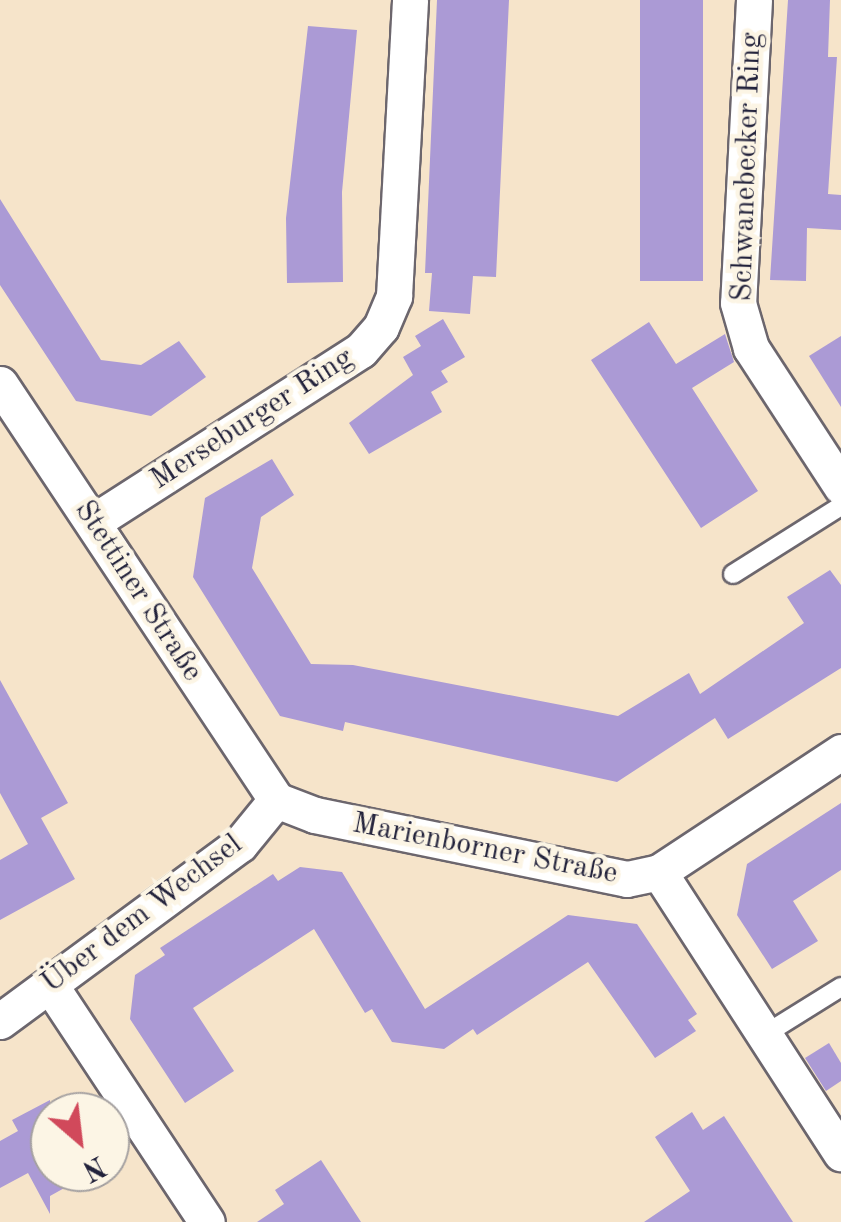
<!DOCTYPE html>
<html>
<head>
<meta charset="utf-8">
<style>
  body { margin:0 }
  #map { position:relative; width:841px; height:1222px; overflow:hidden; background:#f6e4ca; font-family:"Old Standard TT",serif }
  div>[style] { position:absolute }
  .building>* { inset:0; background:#ab9ad5; transform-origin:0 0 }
  .roads { filter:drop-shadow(2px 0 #6c666d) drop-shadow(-2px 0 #6c666d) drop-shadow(0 2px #6c666d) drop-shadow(0 -2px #6c666d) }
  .service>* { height:18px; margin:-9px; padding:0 9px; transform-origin:9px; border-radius:9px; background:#fff }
  .minor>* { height:35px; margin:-17.5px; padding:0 17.5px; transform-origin:17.5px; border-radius:17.5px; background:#fff }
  span { translate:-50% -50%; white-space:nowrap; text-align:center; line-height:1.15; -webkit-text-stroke:9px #fcf5e5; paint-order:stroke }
  .street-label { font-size:30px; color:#22223b }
  .north { position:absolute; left:30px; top:1092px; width:100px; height:100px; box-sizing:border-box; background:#fcf5e5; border:2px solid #a5a1a1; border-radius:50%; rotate:152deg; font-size:28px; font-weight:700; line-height:40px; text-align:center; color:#22223b }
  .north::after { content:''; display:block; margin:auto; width:35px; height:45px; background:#d1495b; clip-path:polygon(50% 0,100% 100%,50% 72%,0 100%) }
</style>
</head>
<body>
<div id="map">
  <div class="building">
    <div style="clip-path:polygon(437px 0,509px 0,496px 277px,473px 276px,470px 314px,429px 311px,432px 273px,425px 273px)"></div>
    <div style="left:640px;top:0;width:63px;height:281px"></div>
    <div style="clip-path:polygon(788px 0,830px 0,828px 57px,837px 57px,828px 194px,841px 195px,841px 230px,807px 228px,806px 281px,770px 280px)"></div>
    <div style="clip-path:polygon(308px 26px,357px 30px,342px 192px,343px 282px,287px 283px,286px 218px)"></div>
    <div style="clip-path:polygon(0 199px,101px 360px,141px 365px,179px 341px,206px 377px,151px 416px,76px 401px,0 285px)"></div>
    <div style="clip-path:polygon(443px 319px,465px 357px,441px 371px,448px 382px,431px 392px,442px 412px,369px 454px,349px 423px,413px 375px,403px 357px,421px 346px,415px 336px)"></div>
    <div style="clip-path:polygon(649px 322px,676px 364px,725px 334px,734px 362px,692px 388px,758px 491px,701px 528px,591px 360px)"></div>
    <div style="clip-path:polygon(841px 336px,841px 407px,809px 356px)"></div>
    <div style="clip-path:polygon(272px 459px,294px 495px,261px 517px,252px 568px,311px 664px,353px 665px,618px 716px,689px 673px,700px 694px,804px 623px,787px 597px,830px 570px,841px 585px,841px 668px,728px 739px,715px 718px,617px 782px,345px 722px,343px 731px,280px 716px,193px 577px,205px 498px)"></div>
    <div style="clip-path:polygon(0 680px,68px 803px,41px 818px,75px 879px,0 920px,0 860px,28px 844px,0 793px)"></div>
    <div style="clip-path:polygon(841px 803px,841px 870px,793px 901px,818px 941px,772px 969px,737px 915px,747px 864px)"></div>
    <div style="clip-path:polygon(300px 867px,342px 872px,425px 1009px,568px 915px,637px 924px,697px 1014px,688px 1020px,696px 1031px,655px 1058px,588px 962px,477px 1035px,473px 1029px,444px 1049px,392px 1042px,372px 1009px,365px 1013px,314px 929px,193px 1008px,234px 1071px,185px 1103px,130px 1019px,135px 975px,165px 955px,160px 948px,201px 921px,273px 874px,278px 881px)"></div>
    <div style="clip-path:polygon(829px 1043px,841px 1063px,841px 1081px,826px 1091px,805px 1058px)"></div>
    <div style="clip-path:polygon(50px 1100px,50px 1172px,93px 1172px,50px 1196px,50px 1214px,28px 1173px,0 1188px,0 1141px,18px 1131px,12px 1120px)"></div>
    <div style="clip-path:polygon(692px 1112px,703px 1130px,724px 1116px,793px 1222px,644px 1222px,690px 1191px,655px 1137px)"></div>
    <div style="clip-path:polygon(321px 1160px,361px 1222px,257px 1222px,284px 1204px,275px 1190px)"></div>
  </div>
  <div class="roads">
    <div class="service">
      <div style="left:733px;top:574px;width:128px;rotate:-32.2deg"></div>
      <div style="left:764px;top:1035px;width:91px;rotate:-31.9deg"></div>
    </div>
    <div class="minor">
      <div style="left:754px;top:0;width:303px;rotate:93deg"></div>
      <div style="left:738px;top:303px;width:47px;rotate:73.9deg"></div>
      <div style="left:751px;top:348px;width:165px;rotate:56.9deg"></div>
      <div style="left:0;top:384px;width:499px;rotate:56.4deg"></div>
      <div style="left:93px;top:522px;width:318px;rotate:-32.7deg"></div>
      <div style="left:361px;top:350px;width:30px;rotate:-49deg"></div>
      <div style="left:381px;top:327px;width:34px;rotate:-67deg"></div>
      <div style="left:394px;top:296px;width:296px;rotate:-86.9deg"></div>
      <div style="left:276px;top:800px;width:42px;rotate:21deg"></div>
      <div style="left:315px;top:815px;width:318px;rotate:11.6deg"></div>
      <div style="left:627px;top:879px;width:33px;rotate:-12deg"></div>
      <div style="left:659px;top:872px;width:218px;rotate:-33.4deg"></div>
      <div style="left:659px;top:872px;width:335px;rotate:57.1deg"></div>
      <div style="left:50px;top:985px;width:284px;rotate:56.5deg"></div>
      <div style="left:0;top:1021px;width:298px;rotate:-36.4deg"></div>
      <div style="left:240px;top:844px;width:57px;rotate:-50.7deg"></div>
    </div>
  </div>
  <div class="street-label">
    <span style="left:747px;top:167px;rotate:-88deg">Schwanebecker Ring</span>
    <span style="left:252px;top:419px;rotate:-33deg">Merseburger Ring</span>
    <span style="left:138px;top:591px;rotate:57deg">Stettiner Straße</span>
    <span style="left:485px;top:849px;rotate:11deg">Marienborner Straße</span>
    <span style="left:142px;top:914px;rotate:-37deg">Über dem Wechsel</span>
  </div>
  <div class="north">N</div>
</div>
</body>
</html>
